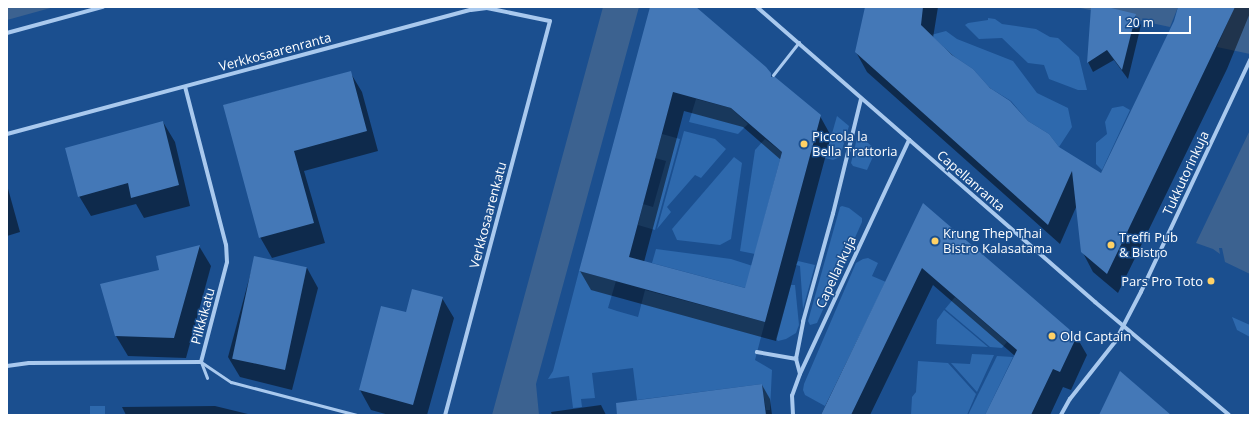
<!DOCTYPE html>
<html>
<head>
<meta charset="utf-8">
<style>
  body { margin:0 }
  #map { position:relative; width:1257px; height:422px; overflow:hidden; background:#1b4f8f; font-family:"Open Sans",sans-serif }
  div>[style] { position:absolute }
  .green>* { inset:0; background:#2e69ad; transform-origin:0 0 }
  .water>* { inset:0; background:#3c6290 }
  .shadow>* { inset:0; background:#0007 }
  .building>* { inset:0; background:#4478b7; transform-origin:0 0 }
  .service>* { height:3px; margin:-1.5px; padding:0 1.5px; transform-origin:1.5px; border-radius:1.5px; background:#a9c9ee }
  .pedestrian>* { height:3.5px; margin:-1.75px; padding:0 1.75px; transform-origin:1.75px; border-radius:1.75px; background:#a9c9ee }
  .minor>* { height:4px; margin:-2px; padding:0 2px; transform-origin:2px; border-radius:2px; background:#a9c9ee }
  .dots>* { width:11px; height:11px; translate:-50% -50%; box-sizing:border-box; border:2px solid #1b4f8f; border-radius:50% }
  span { translate:-50% -50%; white-space:nowrap; text-align:center; line-height:1.15; -webkit-text-stroke:3px #1b4f8f; paint-order:stroke }
  .street-label { font-size:13px; color:#fff }
  .poi-label { font-size:13px; color:#fff }
  .left { translate:0 -50%; text-align:left }
  .right { translate:-100% -50%; text-align:right }
  .frame { position:absolute; inset:0; border:8px solid #fff; pointer-events:none }
  .scale { position:absolute; left:1119px; top:16px; width:72px; height:18px; box-sizing:border-box; border:2px solid #fff; border-top:0; padding-left:5px; font-size:12px; line-height:14px; white-space:nowrap; color:#fff; -webkit-text-stroke:3px #1b4f8f; paint-order:stroke }
</style>
</head>
<body>
<div id="map">
  <div class="green">
    <div style="clip-path:polygon(988px 18px,995px 19px,1002px 24px,1036px 29px,1050px 37px,1058px 38px,1079px 57px,1087px 90px,1078px 90px,1049px 79px,1044px 65px,1028px 63px,1002px 38px,979px 39px,965px 25px,968px 23px,988px 20px)"></div>
    <div style="clip-path:polygon(946px 31px,957px 39px,1013px 61px,1037px 93px,1068px 108px,1072px 127px,1059px 147px,1049px 134px,1028px 121px,1011px 101px,990px 88px,973px 69px,952px 55px,931px 35px)"></div>
    <div style="clip-path:polygon(696px 99px,731px 108px,748px 124px,738px 134px,689px 122px)"></div>
    <div style="clip-path:polygon(1123px 106px,1130px 110px,1102px 170px,1096px 164px,1096px 143px,1107px 134px,1105px 122px,1112px 108px)"></div>
    <div style="clip-path:polygon(837px 116px,849px 126px,840px 157px,833px 160px,825px 158px)"></div>
    <div style="clip-path:polygon(684px 131px,715px 139px,726px 149px,701px 178px,695px 175px,667px 207px,671px 212px,657px 229px)"></div>
    <div style="clip-path:polygon(662px 134px,680px 139px,655px 230px,638px 225px,643px 204px,653px 207px,666px 161px,655px 158px)"></div>
    <div style="clip-path:polygon(858px 134px,876px 150px,867px 170px,853px 166px,851px 163px)"></div>
    <div style="clip-path:polygon(765px 139px,782px 152px,755px 254px,740px 251px,755px 150px)"></div>
    <div style="clip-path:polygon(734px 157px,742px 163px,731px 239px,720px 245px,677px 240px,672px 229px)"></div>
    <div style="clip-path:polygon(842px 206px,849px 208px,862px 218px,862px 222px,817px 323px,810px 325px,808px 321px,840px 207px)"></div>
    <div style="clip-path:polygon(656px 249px,731px 259px,759px 268px,753px 290px,652px 263px)"></div>
    <div style="clip-path:polygon(868px 258px,878px 263px,872px 276px,886px 282px,825px 406px,805px 395px,803px 390px,804px 384px,856px 263px,863px 259px)"></div>
    <div style="clip-path:polygon(798px 261px,815px 265px,803px 309px,800px 266px,796px 265px)"></div>
    <div style="clip-path:polygon(579px 271px,616px 281px,608px 308px,617px 311px,638px 317px,645px 290px,765px 322px,755px 360px,772px 370px,770px 410px,766px 410px,762px 384px,637px 400px,633px 368px,592px 373px,595px 398px,581px 399px,582px 407px,573px 408px,569px 376px,548px 379px,553px 371px)"></div>
    <div style="clip-path:polygon(791px 285px,795px 285px,799px 325px,796px 333px,786px 339px,778px 341px,776px 339px)"></div>
    <div style="clip-path:polygon(955px 297px,1007px 342px,1002px 348px,990px 347px,945px 309px)"></div>
    <div style="clip-path:polygon(944px 310px,988px 347px,936px 344px,937px 320px)"></div>
    <div style="clip-path:polygon(1232px 317px,1250px 325px,1250px 337px,1237px 330px)"></div>
    <div style="clip-path:polygon(972px 354px,994px 355px,977px 392px,951px 363px,970px 364px)"></div>
    <div style="clip-path:polygon(997px 356px,1013px 357px,985px 415px,968px 415px)"></div>
    <div style="clip-path:polygon(918px 361px,948px 363px,976px 394px,967px 415px,911px 415px,912px 397px,916px 392px)"></div>
    <div style="left:90px;top:406px;width:15px;height:9px"></div>
  </div>
  <div class="water">
    <div style="clip-path:polygon(7px 7px,54px 7px,7px 20px)"></div>
    <div style="clip-path:polygon(603px 7px,639px 7px,536px 384px,539px 415px,492px 415px)"></div>
    <div style="clip-path:polygon(1076px 7px,1178px 7px,1170px 27px)"></div>
    <div style="clip-path:polygon(1234px 7px,1250px 7px,1250px 54px,1217px 47px)"></div>
    <div style="clip-path:polygon(1250px 130px,1250px 274px,1225px 262px,1222px 248px,1219px 248px,1220px 254px,1213px 249px,1196px 243px)"></div>
  </div>
  <div class="shadow">
    <div style="clip-path:polygon(evenodd,651px 7px,694px 7px,770px 74px,772px 78px,820px 116px,831px 136px,776px 341px,591px 290px,580px 271px,651px 7px,684px 111px,743px 127px,781px 160px,746px 289px,644px 262px,684px 111px)"></div>
    <div style="clip-path:polygon(866px 7px,938px 7px,933px 38px,1058px 148px,1101px 174px,1175px 21px,1179px 7px,1250px 7px,1250px 13px,1227px 69px,1118px 293px,1093px 272px,1082px 251px,1077px 205px,1060px 244px,867px 72px,856px 52px)"></div>
    <div style="clip-path:polygon(1092px 7px,1102px 7px,1135px 15px,1141px 25px,1128px 79px,1114px 60px,1093px 72px,1088px 62px)"></div>
    <div style="clip-path:polygon(350px 72px,362px 92px,378px 151px,304px 171px,325px 243px,272px 258px,260px 237px,225px 105px)"></div>
    <div style="clip-path:polygon(163px 122px,175px 142px,190px 206px,144px 218px,136px 204px,91px 216px,79px 196px)"></div>
    <div style="clip-path:polygon(7px 185px,20px 232px,7px 236px)"></div>
    <div style="clip-path:polygon(923px 205px,1076px 336px,1087px 355px,1071px 390px,1063px 387px,1050px 415px,986px 415px,1015px 356px,933px 285px,870px 415px,821px 415px)"></div>
    <div style="clip-path:polygon(199px 246px,211px 266px,186px 358px,128px 356px,116px 336px,160px 271px)"></div>
    <div style="clip-path:polygon(255px 257px,307px 268px,318px 288px,292px 390px,240px 377px,228px 357px)"></div>
    <div style="clip-path:polygon(442px 298px,454px 318px,427px 415px,389px 415px,371px 410px,360px 390px,382px 307px,406px 314px)"></div>
    <div style="clip-path:polygon(762px 385px,770px 399px,772px 415px,641px 415px)"></div>
    <div style="clip-path:polygon(601px 405px,606px 415px,552px 415px,551px 412px)"></div>
    <div style="clip-path:polygon(215px 406px,252px 415px,126px 415px,122px 407px)"></div>
  </div>
  <div class="building">
    <div style="clip-path:polygon(evenodd,650px 7px,696px 7px,766px 67px,771px 73px,771px 77px,775px 77px,821px 115px,765px 322px,579px 271px,650px 7px,673px 92px,731px 108px,782px 152px,745px 288px,629px 257px,673px 92px)"></div>
    <div style="clip-path:polygon(865px 7px,923px 7px,921px 25px,952px 55px,973px 69px,990px 88px,1010px 101px,1028px 121px,1049px 134px,1059px 147px,1101px 173px,1174px 21px,1178px 7px,1235px 7px,1107px 274px,1081px 252px,1072px 171px,1048px 225px,855px 52px)"></div>
    <div style="clip-path:polygon(1091px 7px,1107px 7px,1136px 14px,1122px 70px,1107px 50px,1087px 63px)"></div>
    <div style="clip-path:polygon(351px 71px,367px 131px,294px 151px,314px 223px,259px 238px,223px 105px)"></div>
    <div style="clip-path:polygon(163px 121px,179px 185px,131px 198px,128px 183px,78px 197px,65px 148px)"></div>
    <div style="clip-path:polygon(923px 203px,1077px 336px,1060px 372px,1053px 369px,1031px 415px,985px 415px,1017px 350px,922px 268px,851px 415px,821px 415px)"></div>
    <div style="clip-path:polygon(200px 245px,174px 338px,115px 336px,100px 284px,159px 270px,156px 256px)"></div>
    <div style="left:254px;top:256px;width:54px;height:105px;rotate:12deg"></div>
    <div style="clip-path:polygon(412px 289px,443px 297px,413px 405px,359px 390px,381px 306px,406px 312px)"></div>
    <div style="clip-path:polygon(1120px 371px,1171px 415px,1099px 415px)"></div>
    <div style="clip-path:polygon(762px 384px,766px 415px,617px 415px,616px 403px)"></div>
  </div>
  <div class="service">
    <div style="left:773px;top:75px;width:42px;rotate:-51.8deg"></div>
    <div style="left:201px;top:362px;width:36px;rotate:34deg"></div>
    <div style="left:231px;top:382px;width:130px;rotate:14.7deg"></div>
    <div style="left:201px;top:362px;width:17px;rotate:69deg"></div>
  </div>
  <div class="pedestrian">
    <div style="left:7px;top:33px;width:99px;rotate:-15.2deg"></div>
    <div style="left:757px;top:352px;width:40px;rotate:10deg"></div>
    <div style="left:800px;top:374px;width:16px;rotate:-105deg"></div>
    <div style="left:796px;top:359px;width:38px;rotate:-79deg"></div>
    <div style="left:803px;top:322px;width:112px;rotate:-74.5deg"></div>
    <div style="left:833px;top:214px;width:118px;rotate:-76.3deg"></div>
    <div style="left:793px;top:415px;width:19px;rotate:-93deg"></div>
    <div style="left:792px;top:396px;width:23px;rotate:-70deg"></div>
    <div style="left:800px;top:374px;width:258px;rotate:-65deg"></div>
    <div style="left:1061px;top:415px;width:18px;rotate:-61deg"></div>
    <div style="left:1070px;top:399px;width:73px;rotate:-51.7deg"></div>
    <div style="left:1115px;top:342px;width:56px;rotate:-62.5deg"></div>
    <div style="left:1141px;top:292px;width:256px;rotate:-64.8deg"></div>
  </div>
  <div class="minor">
    <div style="left:757px;top:7px;width:449px;rotate:41.1deg"></div>
    <div style="left:1095px;top:302px;width:175px;rotate:40.1deg"></div>
    <div style="left:7px;top:134px;width:480px;rotate:-15deg"></div>
    <div style="left:471px;top:10px;width:16px;rotate:-7deg"></div>
    <div style="left:487px;top:8px;width:64px;rotate:11.7deg"></div>
    <div style="left:550px;top:21px;width:408px;rotate:104.9deg"></div>
    <div style="left:7px;top:366px;width:22px;rotate:-8deg"></div>
    <div style="left:29px;top:363px;width:172px;rotate:-0.3deg"></div>
    <div style="left:201px;top:362px;width:103px;rotate:-75.4deg"></div>
    <div style="left:227px;top:262px;width:17px;rotate:-93deg"></div>
    <div style="left:226px;top:245px;width:163px;rotate:-104.5deg"></div>
  </div>
  <div class="dots">
    <div style="left:804px;top:144px;background:#ffd166"></div>
    <div style="left:935px;top:241px;background:#ffd166"></div>
    <div style="left:1111px;top:245px;background:#ffd166"></div>
    <div style="left:1211px;top:281px;background:#ffd166"></div>
    <div style="left:1052px;top:336px;background:#ffd166"></div>
  </div>
  <div class="street-label">
    <span style="left:275px;top:52px;rotate:-15deg">Verkkosaarenranta</span>
    <span style="left:1186px;top:173px;rotate:-65deg">Tukkutorinkuja</span>
    <span style="left:971px;top:181px;rotate:41deg">Capellanranta</span>
    <span style="left:488px;top:215px;rotate:-75deg">Verkkosaarenkatu</span>
    <span style="left:836px;top:272px;rotate:-65deg">Capellankuja</span>
    <span style="left:203px;top:316px;rotate:-75deg">Pilkkikatu</span>
  </div>
  <div class="poi-label">
    <span class="left" style="left:812px;top:144px">Piccola la<br>Bella Trattoria</span>
    <span class="left" style="left:943px;top:241px">Krung Thep Thai<br>Bistro Kalasatama</span>
    <span class="left" style="left:1119px;top:245px">Treffi Pub<br>&amp; Bistro</span>
    <span class="right" style="left:1203px;top:281px">Pars Pro Toto</span>
    <span class="left" style="left:1060px;top:336px">Old Captain</span>
  </div>
  <div class="frame"></div>
  <div class="scale">20 m</div>
</div>
</body>
</html>
